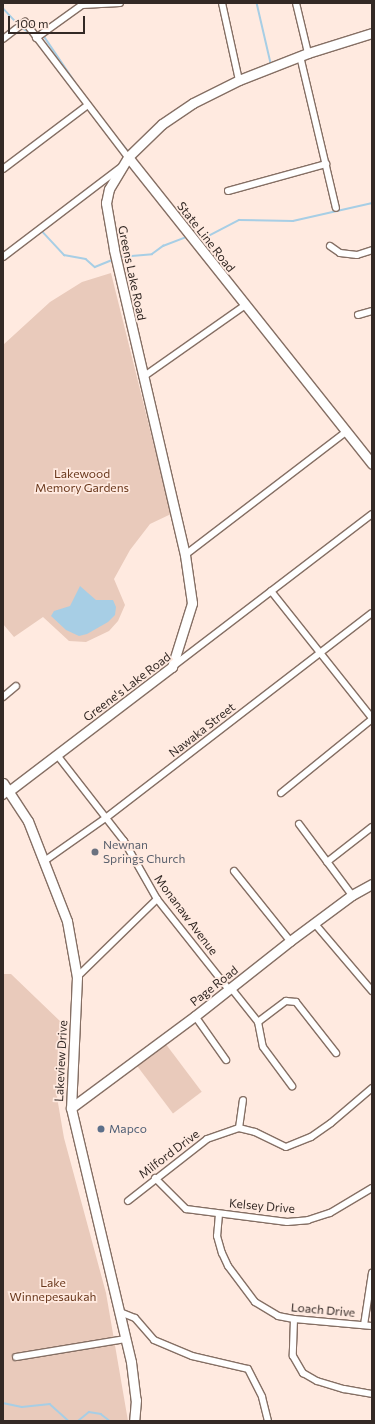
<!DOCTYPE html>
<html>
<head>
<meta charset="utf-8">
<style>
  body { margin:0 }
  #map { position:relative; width:375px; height:1424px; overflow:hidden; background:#ffeae0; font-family:Commissioner,sans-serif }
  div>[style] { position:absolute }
  .green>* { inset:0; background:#e9cabb; transform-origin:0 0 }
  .water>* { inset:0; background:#a7cee5 }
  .stream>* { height:1.5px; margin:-0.75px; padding:0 0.75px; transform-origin:0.75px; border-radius:0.75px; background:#a7cee5 }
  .roads { filter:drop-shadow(1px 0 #856f64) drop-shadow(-1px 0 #856f64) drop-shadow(0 1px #856f64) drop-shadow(0 -1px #856f64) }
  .street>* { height:6px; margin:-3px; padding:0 3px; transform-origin:3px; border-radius:3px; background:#fff }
  .secondary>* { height:9px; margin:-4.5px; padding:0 4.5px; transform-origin:4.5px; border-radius:4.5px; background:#fff }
  .dots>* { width:11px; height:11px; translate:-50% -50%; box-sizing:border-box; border:2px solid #ffeae0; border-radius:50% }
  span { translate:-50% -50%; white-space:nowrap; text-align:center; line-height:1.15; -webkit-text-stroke:3.5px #ffeae0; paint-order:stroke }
  .street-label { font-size:12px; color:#332925 }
  .park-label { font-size:12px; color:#69371b }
  .worship-label { font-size:12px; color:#5b616d }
  .left { translate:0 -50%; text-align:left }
  .service-label { font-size:12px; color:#4e5e75 }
  .frame { position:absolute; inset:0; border:4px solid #332925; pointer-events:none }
  .scale { position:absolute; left:8px; top:16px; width:77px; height:18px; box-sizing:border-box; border:2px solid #332925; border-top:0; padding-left:5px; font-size:12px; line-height:14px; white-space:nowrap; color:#332925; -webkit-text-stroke:3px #ffeae0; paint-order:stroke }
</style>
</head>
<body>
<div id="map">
  <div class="green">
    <div style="clip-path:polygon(111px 273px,171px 514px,150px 524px,130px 550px,114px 579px,125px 605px,118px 621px,109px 631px,86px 642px,69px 641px,43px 617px,14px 637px,3px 624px,3px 345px,50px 302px,82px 282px)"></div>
    <div style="clip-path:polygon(3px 974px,11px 974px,62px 1023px,64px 1062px,57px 1097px,64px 1138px,106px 1293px,128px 1421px,3px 1421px)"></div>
    <div style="left:165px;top:1043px;width:61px;height:36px;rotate:53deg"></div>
  </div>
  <div class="water">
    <div style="clip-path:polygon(80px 586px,96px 600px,113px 600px,116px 607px,115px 615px,108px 622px,87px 634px,79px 636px,66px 630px,51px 616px,54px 611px,70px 606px)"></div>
  </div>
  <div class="stream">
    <div style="left:257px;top:3px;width:62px;rotate:76.9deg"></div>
    <div style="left:3px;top:8px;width:21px;rotate:47deg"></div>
    <div style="left:20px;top:27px;width:10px;rotate:29deg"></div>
    <div style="left:44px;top:36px;width:55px;rotate:56deg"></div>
    <div style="left:309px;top:82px;width:32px;rotate:76deg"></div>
    <div style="left:120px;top:141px;width:13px;rotate:51deg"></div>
    <div style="left:42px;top:231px;width:33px;rotate:47deg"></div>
    <div style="left:64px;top:255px;width:22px;rotate:10deg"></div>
    <div style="left:86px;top:259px;width:12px;rotate:42deg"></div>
    <div style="left:95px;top:267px;width:18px;rotate:-22deg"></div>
    <div style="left:199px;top:241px;width:45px;rotate:-27.7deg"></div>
    <div style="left:239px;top:220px;width:54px;rotate:1.1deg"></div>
    <div style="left:293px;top:221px;width:81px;rotate:-12.8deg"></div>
    <div style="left:120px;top:257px;width:32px;rotate:-5deg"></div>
    <div style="left:152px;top:254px;width:14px;rotate:-36deg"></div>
    <div style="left:163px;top:246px;width:25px;rotate:-21deg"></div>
    <div style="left:3px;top:1403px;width:19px;rotate:12deg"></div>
    <div style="left:22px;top:1407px;width:28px;rotate:-6deg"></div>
    <div style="left:50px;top:1404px;width:25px;rotate:42deg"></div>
    <div style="left:78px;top:1421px;width:14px;rotate:-39deg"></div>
    <div style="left:89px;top:1412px;width:12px;rotate:9deg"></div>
    <div style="left:101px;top:1414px;width:11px;rotate:38deg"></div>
    <div style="left:318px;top:1421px;width:8px"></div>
  </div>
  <div class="roads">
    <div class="street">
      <div style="left:222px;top:3px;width:79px;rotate:77.6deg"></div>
      <div style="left:296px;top:3px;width:51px;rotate:76.5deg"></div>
      <div style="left:36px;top:38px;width:57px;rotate:-35.7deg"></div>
      <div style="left:82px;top:5px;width:38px;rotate:-3deg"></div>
      <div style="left:3px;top:39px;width:28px;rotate:-38deg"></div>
      <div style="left:25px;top:22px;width:170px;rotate:52.7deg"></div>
      <div style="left:300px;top:56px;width:156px;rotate:76.7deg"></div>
      <div style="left:3px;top:169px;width:106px;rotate:-37deg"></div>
      <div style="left:228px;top:191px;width:102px;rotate:-15.4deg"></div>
      <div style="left:330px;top:246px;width:12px;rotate:35deg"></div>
      <div style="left:340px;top:253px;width:17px;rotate:7deg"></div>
      <div style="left:357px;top:255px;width:16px;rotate:-18deg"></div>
      <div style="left:3px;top:257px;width:148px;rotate:-37.3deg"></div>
      <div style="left:358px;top:315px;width:15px;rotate:-16deg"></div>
      <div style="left:143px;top:377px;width:123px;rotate:-35.1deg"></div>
      <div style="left:185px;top:555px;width:203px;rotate:-37.4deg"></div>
      <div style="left:271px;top:591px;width:162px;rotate:51.5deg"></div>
      <div style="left:172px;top:667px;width:252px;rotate:-37.4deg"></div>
      <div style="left:3px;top:697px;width:17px;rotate:-40deg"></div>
      <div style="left:57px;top:755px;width:109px;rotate:52.1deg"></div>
      <div style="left:124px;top:841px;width:67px;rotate:60.4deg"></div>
      <div style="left:157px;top:899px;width:116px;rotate:51.6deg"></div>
      <div style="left:281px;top:793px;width:117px;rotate:-39.1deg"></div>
      <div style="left:3px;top:796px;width:8px;rotate:-40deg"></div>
      <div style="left:299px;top:824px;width:89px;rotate:53.3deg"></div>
      <div style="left:43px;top:862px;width:78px;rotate:-35.1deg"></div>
      <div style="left:107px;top:817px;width:334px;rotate:-37.6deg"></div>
      <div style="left:327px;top:862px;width:57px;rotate:-37.9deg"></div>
      <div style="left:234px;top:871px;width:90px;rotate:51.3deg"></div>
      <div style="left:315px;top:924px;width:88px;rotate:49.6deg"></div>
      <div style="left:77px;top:977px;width:112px;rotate:-44.3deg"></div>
      <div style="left:231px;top:988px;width:43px;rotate:51.5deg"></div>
      <div style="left:258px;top:1022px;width:25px;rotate:79deg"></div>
      <div style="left:263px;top:1047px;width:49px;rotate:53.4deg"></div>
      <div style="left:195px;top:1016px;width:54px;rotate:54.8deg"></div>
      <div style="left:258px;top:1022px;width:35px;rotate:-37deg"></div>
      <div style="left:286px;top:1001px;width:10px;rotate:6deg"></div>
      <div style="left:296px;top:1002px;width:65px;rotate:51.9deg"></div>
      <div style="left:239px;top:1128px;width:28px;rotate:-82deg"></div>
      <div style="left:155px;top:1178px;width:44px;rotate:45deg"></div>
      <div style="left:186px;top:1209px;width:102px;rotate:7.3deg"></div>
      <div style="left:287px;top:1222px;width:21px;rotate:-5deg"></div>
      <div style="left:308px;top:1220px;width:23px;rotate:-18deg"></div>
      <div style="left:330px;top:1213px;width:49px;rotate:-30.8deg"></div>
      <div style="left:128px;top:1201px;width:100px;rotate:-38.1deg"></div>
      <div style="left:207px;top:1139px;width:34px;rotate:-19deg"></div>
      <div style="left:239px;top:1128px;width:16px;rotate:14deg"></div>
      <div style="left:255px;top:1132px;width:34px;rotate:26deg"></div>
      <div style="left:286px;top:1147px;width:27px;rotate:-22deg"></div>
      <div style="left:311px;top:1137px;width:24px;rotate:-35deg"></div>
      <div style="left:331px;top:1123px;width:54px;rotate:-40.5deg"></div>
      <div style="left:219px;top:1214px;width:22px;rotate:95deg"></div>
      <div style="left:217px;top:1236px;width:18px;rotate:74deg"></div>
      <div style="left:222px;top:1253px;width:14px;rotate:65deg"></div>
      <div style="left:228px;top:1266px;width:45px;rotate:53.1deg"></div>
      <div style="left:255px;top:1302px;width:27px;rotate:31deg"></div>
      <div style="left:278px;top:1316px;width:16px;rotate:11deg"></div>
      <div style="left:294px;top:1319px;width:78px;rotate:5.1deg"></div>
      <div style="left:120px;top:1312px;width:16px;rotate:22deg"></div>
      <div style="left:135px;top:1318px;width:29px;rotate:49deg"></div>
      <div style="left:154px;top:1340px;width:41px;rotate:22.8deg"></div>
      <div style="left:192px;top:1356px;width:57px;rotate:13.1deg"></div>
      <div style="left:248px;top:1369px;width:31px;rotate:63deg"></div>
      <div style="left:262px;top:1397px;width:25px;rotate:76deg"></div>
      <div style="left:294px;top:1319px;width:37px;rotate:92deg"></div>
      <div style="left:293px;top:1356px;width:20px;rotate:60deg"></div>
      <div style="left:303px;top:1373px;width:16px;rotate:30deg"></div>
      <div style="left:317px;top:1381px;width:28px;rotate:17deg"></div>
      <div style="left:344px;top:1389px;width:28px;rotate:10deg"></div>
      <div style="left:364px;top:1325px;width:53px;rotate:-81.3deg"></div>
      <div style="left:16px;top:1357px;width:111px;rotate:-9.3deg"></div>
    </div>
    <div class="secondary">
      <div style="left:128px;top:157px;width:392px;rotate:51.5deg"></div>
      <div style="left:3px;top:783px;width:45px;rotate:56.7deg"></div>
      <div style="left:28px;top:821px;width:107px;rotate:68.7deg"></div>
      <div style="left:67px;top:921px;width:57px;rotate:79.9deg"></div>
      <div style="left:77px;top:977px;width:131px;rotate:92.6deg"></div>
      <div style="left:71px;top:1108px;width:261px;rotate:76.7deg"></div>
      <div style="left:131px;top:1362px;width:38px;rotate:83deg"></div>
      <div style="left:136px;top:1400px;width:21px;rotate:95deg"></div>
      <div style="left:9px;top:791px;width:205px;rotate:-37.3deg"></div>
      <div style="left:172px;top:667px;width:67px;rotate:-72.6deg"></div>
      <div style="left:192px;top:603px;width:49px;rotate:-98.3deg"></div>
      <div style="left:185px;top:555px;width:314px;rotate:-103.1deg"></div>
      <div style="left:114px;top:249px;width:47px;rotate:-99.9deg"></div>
      <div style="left:106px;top:203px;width:14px;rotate:-78deg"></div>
      <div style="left:109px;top:189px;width:37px;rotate:-59deg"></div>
      <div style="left:128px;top:157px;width:47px;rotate:-44.1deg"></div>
      <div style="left:162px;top:124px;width:37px;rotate:-34deg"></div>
      <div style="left:193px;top:103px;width:51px;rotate:-26.6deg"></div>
      <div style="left:239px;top:80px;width:74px;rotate:-21.4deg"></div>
      <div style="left:308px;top:53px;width:67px;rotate:-17.4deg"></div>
      <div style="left:71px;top:1108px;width:154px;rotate:-36.6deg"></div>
      <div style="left:195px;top:1016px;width:121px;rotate:-38.3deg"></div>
      <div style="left:290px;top:941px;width:77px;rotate:-36.6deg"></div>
      <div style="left:352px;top:895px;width:23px;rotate:-29deg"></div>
    </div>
  </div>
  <div class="dots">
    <div style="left:95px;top:852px;background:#6b7280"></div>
    <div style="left:101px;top:1129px;background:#5c6f8a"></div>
  </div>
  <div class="street-label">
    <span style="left:206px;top:237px;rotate:52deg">State Line Road</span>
    <span style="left:132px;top:273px;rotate:78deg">Greens Lake Road</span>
    <span style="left:127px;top:687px;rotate:-37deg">Greene's Lake Road</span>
    <span style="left:202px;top:730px;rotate:-38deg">Nawaka Street</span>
    <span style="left:186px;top:915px;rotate:53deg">Monanaw Avenue</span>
    <span style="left:214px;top:986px;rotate:-38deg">Page Road</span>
    <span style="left:61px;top:1061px;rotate:-87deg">Lakeview Drive</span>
    <span style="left:169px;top:1154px;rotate:-37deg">Milford Drive</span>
    <span style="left:262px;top:1206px;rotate:5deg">Kelsey Drive</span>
    <span style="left:323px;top:1310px;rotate:5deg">Loach Drive</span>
  </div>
  <div class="park-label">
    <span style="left:82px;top:481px">Lakewood<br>Memory Gardens</span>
    <span style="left:53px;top:1290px">Lake<br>Winnepesaukah</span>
  </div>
  <div class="worship-label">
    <span class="left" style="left:103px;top:852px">Newnan<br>Springs Church</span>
  </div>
  <div class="service-label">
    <span class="left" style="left:109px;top:1129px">Mapco</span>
  </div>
  <div class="frame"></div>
  <div class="scale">100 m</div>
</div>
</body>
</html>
